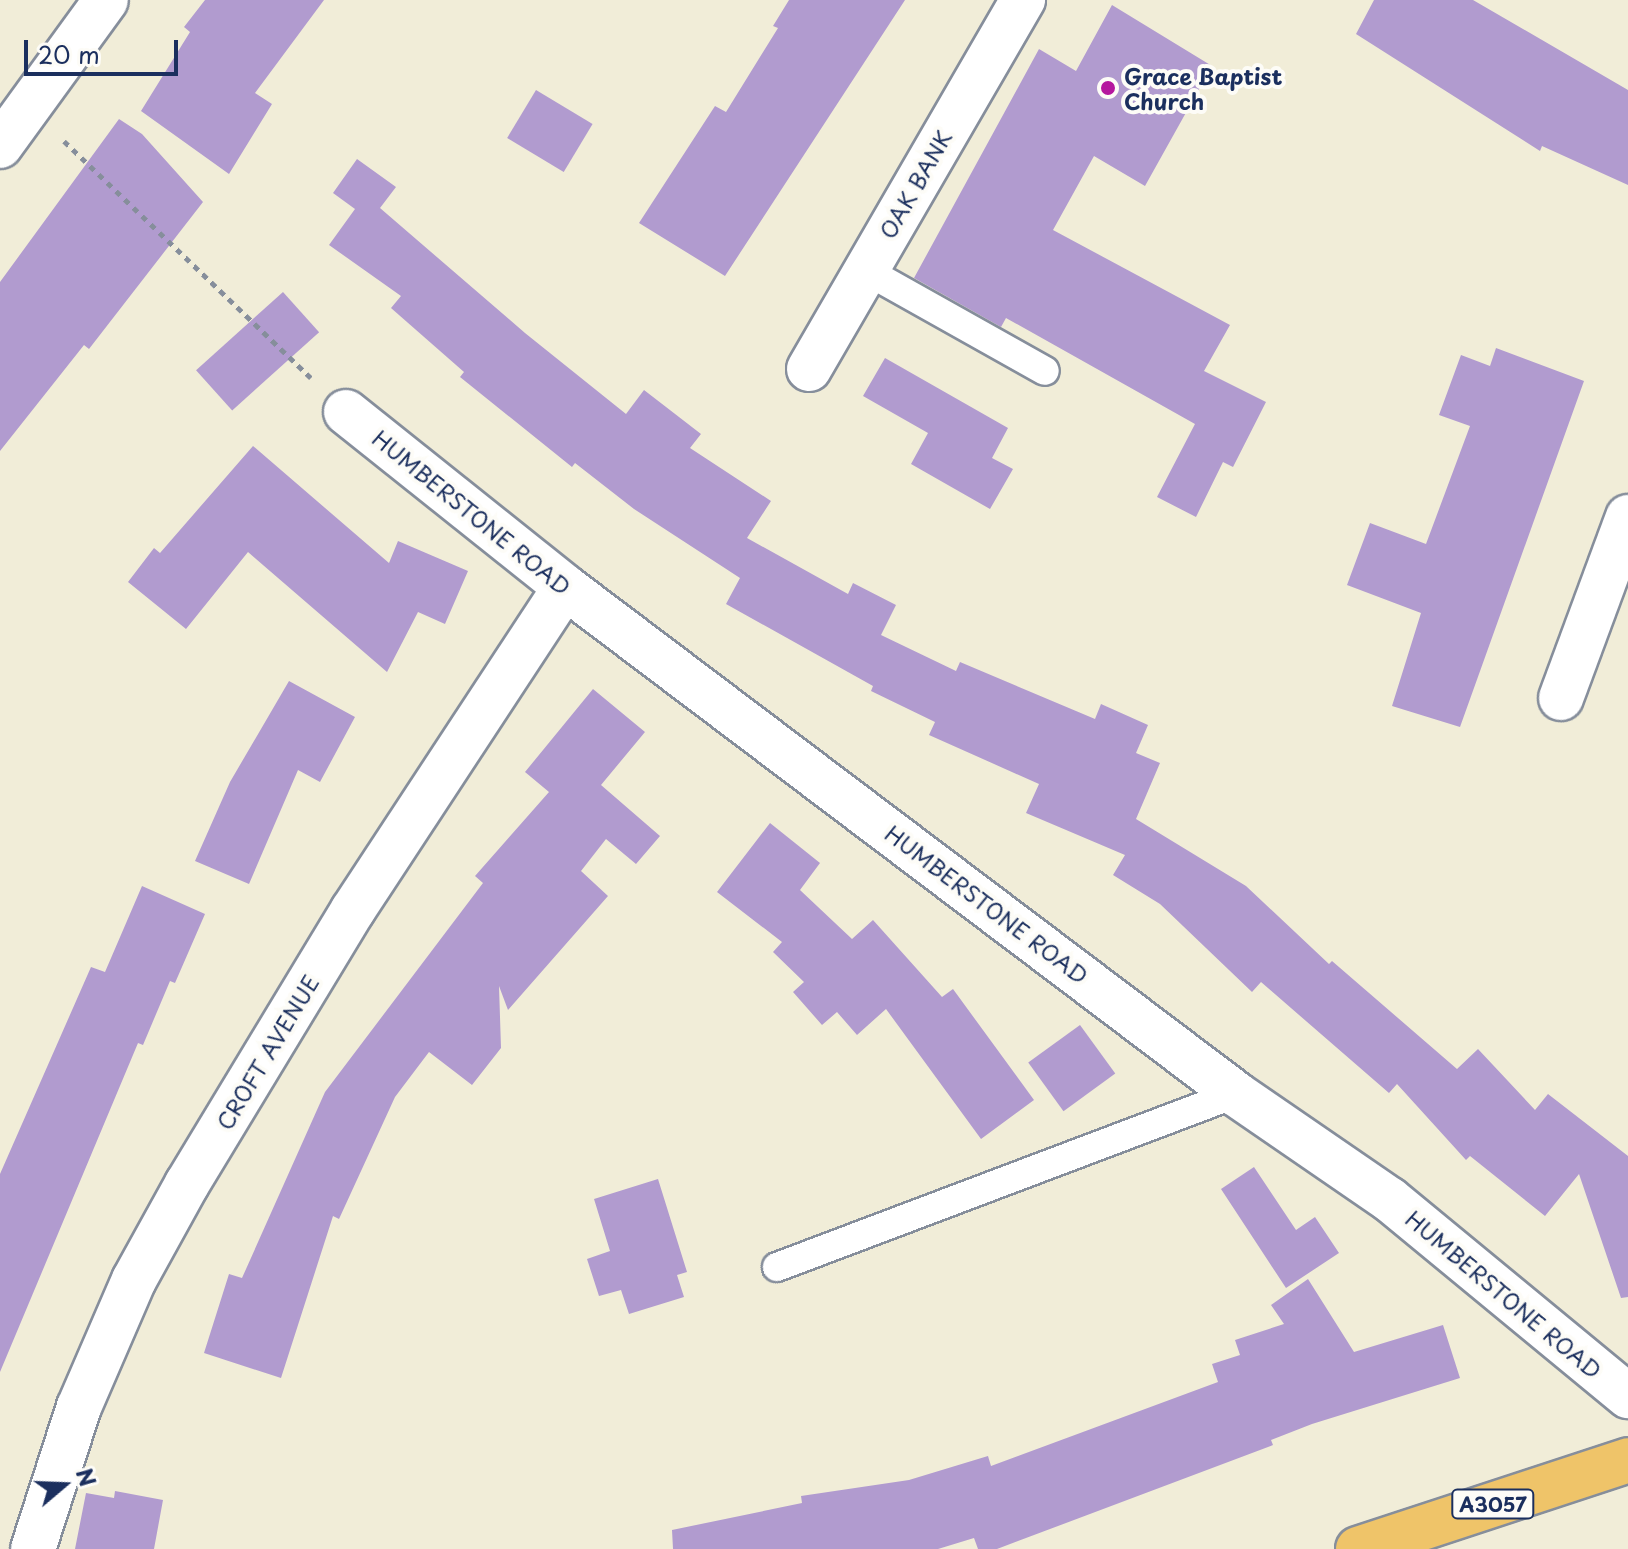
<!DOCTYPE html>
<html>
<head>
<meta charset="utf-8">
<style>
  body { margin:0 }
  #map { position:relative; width:1628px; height:1549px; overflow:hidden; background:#f1edd8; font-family:"Playpen Sans",sans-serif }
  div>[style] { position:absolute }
  .building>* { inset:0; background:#b19bcf; transform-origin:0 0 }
  .path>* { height:5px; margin-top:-2.5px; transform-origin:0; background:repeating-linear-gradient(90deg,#868e9b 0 6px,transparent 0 12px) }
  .roads { filter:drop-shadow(2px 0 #868e9b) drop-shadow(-2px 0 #868e9b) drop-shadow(0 2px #868e9b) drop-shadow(0 -2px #868e9b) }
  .lane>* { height:28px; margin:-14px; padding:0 14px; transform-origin:14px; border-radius:14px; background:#fff }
  .street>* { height:44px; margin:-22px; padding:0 22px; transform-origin:22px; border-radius:22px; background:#fff }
  .primary>* { height:44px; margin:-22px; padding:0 22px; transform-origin:22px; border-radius:22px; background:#efc469 }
  .dots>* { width:22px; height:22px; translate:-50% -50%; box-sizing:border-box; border:4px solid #fdfcf7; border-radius:50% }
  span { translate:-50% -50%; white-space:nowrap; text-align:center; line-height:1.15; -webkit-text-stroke:8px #fdfcf7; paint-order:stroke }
  .shield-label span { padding:2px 6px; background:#fdfcf7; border:2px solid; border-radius:6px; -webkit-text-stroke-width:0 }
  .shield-label { font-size:20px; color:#1b2f5e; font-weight:700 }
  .poi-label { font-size:22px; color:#1b2f5e; font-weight:700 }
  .left { translate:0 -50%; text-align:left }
  .street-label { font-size:22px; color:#1b2f5e }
  .north { position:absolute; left:24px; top:1445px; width:80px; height:80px; -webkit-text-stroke:6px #fdfcf7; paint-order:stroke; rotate:71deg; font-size:22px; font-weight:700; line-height:32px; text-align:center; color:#1b2f5e }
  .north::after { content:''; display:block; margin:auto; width:28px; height:36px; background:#1b2f5e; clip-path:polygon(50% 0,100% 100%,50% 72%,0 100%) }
  .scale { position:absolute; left:24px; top:40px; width:154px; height:36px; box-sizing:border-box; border:4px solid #1b2f5e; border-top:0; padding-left:10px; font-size:24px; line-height:28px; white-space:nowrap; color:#1b2f5e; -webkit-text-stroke:6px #fdfcf7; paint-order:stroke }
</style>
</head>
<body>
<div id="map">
  <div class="building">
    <div style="clip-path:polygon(205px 0,324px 0,255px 93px,272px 104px,229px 174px,141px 111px,190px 32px,184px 27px)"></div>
    <div style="clip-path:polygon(789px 0,905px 0,725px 276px,639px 223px,715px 106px,726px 112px,778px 28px,773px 26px)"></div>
    <div style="clip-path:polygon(1374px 0,1473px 0,1628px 90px,1628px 185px,1542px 146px,1540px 151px,1356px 34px)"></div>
    <div style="clip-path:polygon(1112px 5px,1212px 66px,1145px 186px,1094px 156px,1053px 230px,1230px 325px,1204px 371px,1266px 402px,1233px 467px,1223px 462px,1196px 517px,1157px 497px,1195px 424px,1006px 318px,1001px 327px,914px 278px,1039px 49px,1076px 71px)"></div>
    <div style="left:536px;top:90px;width:66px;height:56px;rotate:31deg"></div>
    <div style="clip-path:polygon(119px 119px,142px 134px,203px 202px,89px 349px,84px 345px,0 451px,0 282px)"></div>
    <div style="clip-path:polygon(357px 159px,396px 187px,380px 208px,525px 333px,626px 414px,644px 390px,701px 434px,690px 448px,771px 501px,747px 538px,848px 594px,853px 583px,896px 605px,881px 635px,956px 671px,960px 662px,1095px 719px,1101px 704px,1148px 725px,1136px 753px,1160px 763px,1136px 819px,1246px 886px,1329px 964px,1332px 961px,1457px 1069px,1478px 1049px,1535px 1110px,1548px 1094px,1628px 1156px,1628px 1297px,1621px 1298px,1579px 1174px,1545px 1216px,1470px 1156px,1466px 1160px,1397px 1084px,1389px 1093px,1261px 982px,1252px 992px,1160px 904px,1113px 875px,1125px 855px,1026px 813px,1039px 784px,929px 735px,935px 722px,871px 691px,873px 686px,726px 604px,740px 578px,634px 509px,575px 463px,572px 467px,460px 377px,464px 372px,391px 308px,401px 296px,329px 245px,355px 209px,333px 193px)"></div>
    <div style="left:283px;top:292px;width:54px;height:117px;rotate:48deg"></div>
    <div style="clip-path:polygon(1496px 348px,1584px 381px,1460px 727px,1392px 706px,1421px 613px,1347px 585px,1370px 523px,1426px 544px,1470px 426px,1439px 415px,1461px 355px,1490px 366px)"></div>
    <div style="clip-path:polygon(885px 358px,1008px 428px,992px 458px,1013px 469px,990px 509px,911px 464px,928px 433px,863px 396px)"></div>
    <div style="clip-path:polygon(253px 446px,389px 563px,398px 541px,468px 571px,445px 624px,418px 612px,387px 672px,248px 552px,186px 629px,128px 582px,154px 548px,160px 553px)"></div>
    <div style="clip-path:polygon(289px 681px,355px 717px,320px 782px,298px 770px,249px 884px,195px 861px,230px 782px)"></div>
    <div style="clip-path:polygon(593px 689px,645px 732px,601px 785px,660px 836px,636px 864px,606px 839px,581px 871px,608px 896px,508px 1010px,499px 986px,501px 1048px,472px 1085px,429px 1052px,395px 1097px,339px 1219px,333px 1216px,281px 1378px,204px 1353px,229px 1274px,242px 1278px,325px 1092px,483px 883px,475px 876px,549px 792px,525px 772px)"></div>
    <div style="clip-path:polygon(770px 823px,820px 863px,800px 890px,852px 939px,873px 920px,942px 997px,953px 989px,1034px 1100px,981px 1139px,886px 1009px,857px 1035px,837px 1012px,822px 1025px,793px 992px,804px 982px,773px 952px,782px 942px,717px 892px)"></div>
    <div style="clip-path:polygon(142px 886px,205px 914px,175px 983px,170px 981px,143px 1045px,138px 1043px,0 1372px,0 1174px,91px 967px,105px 972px)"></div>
    <div style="left:1080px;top:1025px;width:60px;height:64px;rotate:54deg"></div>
    <div style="clip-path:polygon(1254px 1167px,1296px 1230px,1315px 1217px,1339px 1253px,1286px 1288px,1221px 1189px)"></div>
    <div style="clip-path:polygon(658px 1179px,687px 1272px,677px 1275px,684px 1297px,629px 1314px,621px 1290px,599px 1296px,587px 1259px,610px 1251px,594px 1199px)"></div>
    <div style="clip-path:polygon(1308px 1279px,1354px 1352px,1443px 1325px,1460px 1378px,1312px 1424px,1271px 1440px,1273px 1445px,997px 1549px,978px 1549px,974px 1538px,938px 1549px,673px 1549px,672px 1530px,802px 1503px,801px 1496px,909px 1480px,988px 1456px,991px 1466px,1218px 1382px,1212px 1364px,1240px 1355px,1235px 1340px,1284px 1324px,1271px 1305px)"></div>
    <div style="clip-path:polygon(115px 1491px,163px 1500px,154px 1549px,75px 1549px,86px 1493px,114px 1498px)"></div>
  </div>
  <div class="path">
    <div style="left:64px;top:141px;width:342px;rotate:43.8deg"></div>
  </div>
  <div class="roads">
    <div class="lane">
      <div style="left:865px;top:270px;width:206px;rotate:29.3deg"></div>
      <div style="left:777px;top:1267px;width:491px;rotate:-20.7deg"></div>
    </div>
    <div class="street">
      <div style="left:0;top:146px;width:180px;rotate:-54deg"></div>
      <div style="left:809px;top:369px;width:427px;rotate:-59.9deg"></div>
      <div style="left:346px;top:412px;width:280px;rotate:38.6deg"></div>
      <div style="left:565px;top:587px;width:841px;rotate:37.07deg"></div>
      <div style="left:1236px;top:1094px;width:186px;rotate:34.5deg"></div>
      <div style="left:1389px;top:1199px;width:310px;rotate:39.5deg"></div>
      <div style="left:1561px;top:698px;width:193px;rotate:-69.7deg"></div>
      <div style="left:33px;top:1549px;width:149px;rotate:-72.1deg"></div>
      <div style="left:79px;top:1407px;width:138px;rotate:-66.6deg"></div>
      <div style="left:134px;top:1280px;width:110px;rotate:-61.1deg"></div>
      <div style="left:187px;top:1184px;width:320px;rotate:-58.8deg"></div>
      <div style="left:353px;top:910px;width:386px;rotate:-56.7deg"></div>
    </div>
    <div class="primary">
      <div style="left:1358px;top:1549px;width:284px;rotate:-18.2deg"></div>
    </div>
  </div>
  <div class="dots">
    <div style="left:1108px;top:88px;background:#b5179e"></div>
  </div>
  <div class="shield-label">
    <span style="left:1493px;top:1504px">A3057</span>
  </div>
  <div class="poi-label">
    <span class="left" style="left:1124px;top:88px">Grace Baptist<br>Church</span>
  </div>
  <div class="street-label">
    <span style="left:915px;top:184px;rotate:-60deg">OAK BANK</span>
    <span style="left:472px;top:512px;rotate:39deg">HUMBERSTONE ROAD</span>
    <span style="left:987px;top:904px;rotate:37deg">HUMBERSTONE ROAD</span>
    <span style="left:267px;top:1052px;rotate:-59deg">CROFT AVENUE</span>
    <span style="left:1504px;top:1294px;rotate:40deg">HUMBERSTONE ROAD</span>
  </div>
  <div class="north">N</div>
  <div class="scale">20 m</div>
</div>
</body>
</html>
